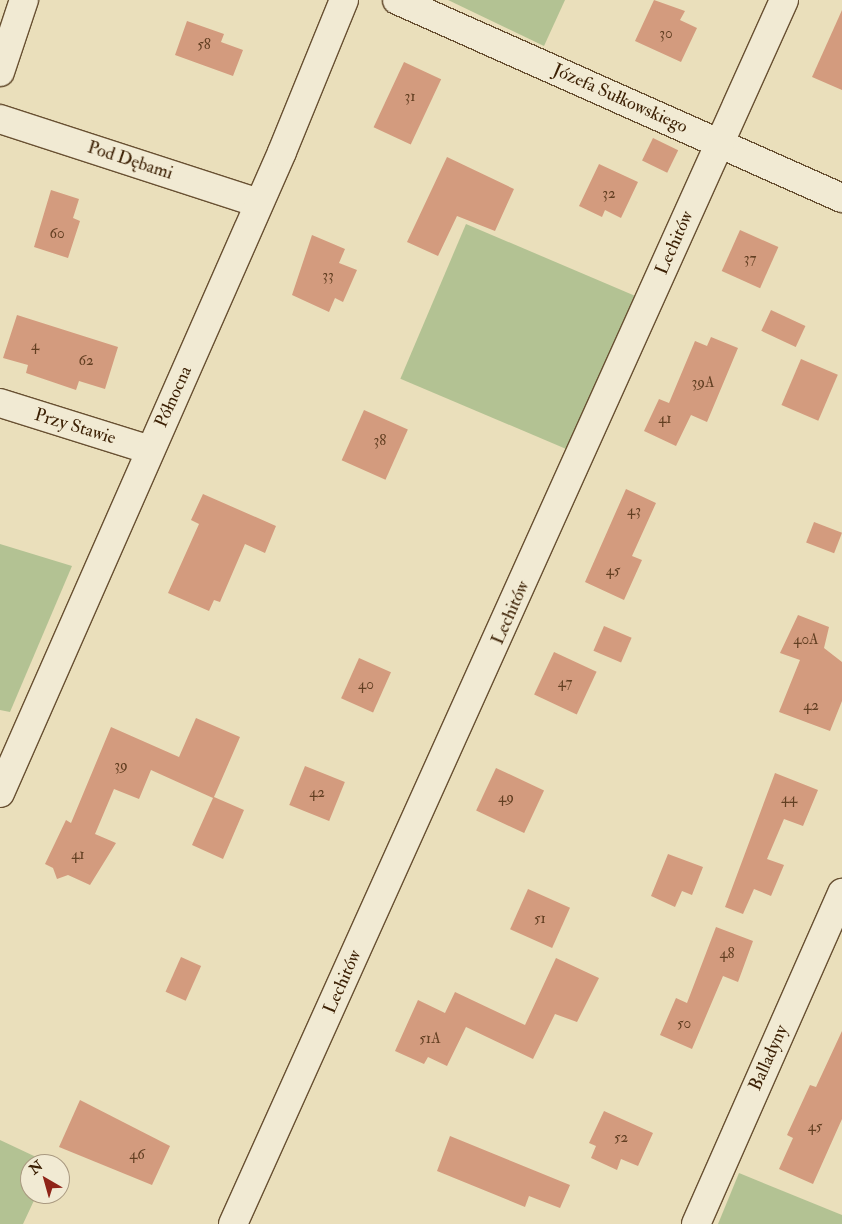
<!DOCTYPE html>
<html>
<head>
<meta charset="utf-8">
<style>
  body { margin:0 }
  #map { position:relative; width:842px; height:1224px; overflow:hidden; background:#eadfbb; font-family:"IM FELL Double Pica",serif }
  div>[style] { position:absolute }
  .green>* { inset:0; background:#b3c293; transform-origin:0 0 }
  .building>* { inset:0; background:#d39b7e; transform-origin:0 0 }
  .roads { filter:drop-shadow(1px 0 #685032) drop-shadow(-1px 0 #685032) drop-shadow(0 1px #685032) drop-shadow(0 -1px #685032) }
  .minor>* { height:28px; margin:-14px; padding:0 14px; transform-origin:14px; border-radius:14px; background:#f1ead3 }
  span { translate:-50% -50%; white-space:nowrap; text-align:center; line-height:1.15; -webkit-text-stroke:4.5px #f1ead3; paint-order:stroke }
  .number-label { font-size:15px; color:#623f22 }
  .number-label span { -webkit-text-stroke-width:0 }
  .street-label { font-size:18px; color:#3c2004 }
  .north { position:absolute; left:20px; top:1154px; width:50px; height:50px; box-sizing:border-box; background:#f1ead3; border:1px solid #a99980; border-radius:50%; rotate:322deg; font-size:14px; font-weight:700; line-height:20px; text-align:center; color:#3c2004 }
  .north::after { content:''; display:block; margin:auto; width:18px; height:22px; background:#8f2418; clip-path:polygon(50% 0,100% 100%,50% 72%,0 100%) }
</style>
</head>
<body>
<div id="map">
  <div class="green">
    <div style="clip-path:polygon(448px 0,565px 0,544px 46px)"></div>
    <div style="left:466px;top:224px;width:184px;height:168px;rotate:23deg"></div>
    <div style="clip-path:polygon(0 544px,72px 566px,10px 712px,0 710px)"></div>
    <div style="clip-path:polygon(0 1140px,51px 1164px,30px 1164px,30px 1194px,37px 1194px,23px 1224px,0 1224px)"></div>
    <div style="clip-path:polygon(739px 1173px,842px 1215px,842px 1224px,718px 1224px)"></div>
  </div>
  <div class="building">
    <div style="clip-path:polygon(654px 0,685px 11px,680px 20px,697px 28px,681px 62px,635px 41px)"></div>
    <div style="clip-path:polygon(842px 10px,842px 90px,812px 77px)"></div>
    <div style="clip-path:polygon(187px 21px,224px 34px,221px 42px,243px 50px,233px 76px,175px 55px)"></div>
    <div style="left:404px;top:62px;width:41px;height:72px;rotate:25deg"></div>
    <div style="left:653px;top:138px;width:28px;height:25px;rotate:26deg"></div>
    <div style="clip-path:polygon(447px 157px,514px 189px,495px 231px,457px 216px,438px 256px,407px 242px)"></div>
    <div style="clip-path:polygon(599px 164px,638px 182px,621px 218px,605px 210px,602px 217px,579px 206px)"></div>
    <div style="clip-path:polygon(51px 190px,79px 199px,73px 218px,80px 221px,68px 258px,34px 247px)"></div>
    <div style="left:740px;top:230px;width:42px;height:45px;rotate:24deg"></div>
    <div style="clip-path:polygon(312px 235px,345px 249px,339px 263px,357px 270px,343px 302px,335px 298px,329px 312px,292px 295px)"></div>
    <div style="left:771px;top:310px;width:38px;height:23px;rotate:25deg"></div>
    <div style="clip-path:polygon(17px 315px,118px 347px,105px 389px,79px 381px,76px 390px,26px 373px,28px 365px,3px 358px)"></div>
    <div style="clip-path:polygon(711px 337px,738px 348px,707px 422px,691px 415px,676px 446px,644px 431px,659px 399px,669px 403px,695px 341px,707px 346px)"></div>
    <div style="left:801px;top:359px;width:40px;height:50px;rotate:23deg"></div>
    <div style="left:364px;top:410px;width:48px;height:55px;rotate:24deg"></div>
    <div style="clip-path:polygon(626px 489px,656px 503px,632px 556px,642px 560px,624px 600px,585px 582px)"></div>
    <div style="clip-path:polygon(203px 494px,276px 526px,265px 553px,245px 544px,220px 602px,214px 600px,209px 611px,168px 593px,199px 524px,191px 520px)"></div>
    <div style="left:814px;top:522px;width:30px;height:22px;rotate:21deg"></div>
    <div style="clip-path:polygon(798px 615px,829px 627px,824px 648px,842px 662px,842px 701px,830px 731px,779px 712px,800px 660px,780px 653px)"></div>
    <div style="left:604px;top:626px;width:30px;height:27px;rotate:23deg"></div>
    <div style="left:554px;top:652px;width:47px;height:47px;rotate:25deg"></div>
    <div style="left:359px;top:658px;width:35px;height:44px;rotate:24deg"></div>
    <div style="clip-path:polygon(196px 718px,240px 737px,214px 797px,244px 810px,223px 859px,192px 845px,213px 798px,151px 770px,139px 799px,114px 789px,95px 834px,116px 843px,90px 885px,68px 875px,57px 879px,53px 868px,45px 864px,66px 820px,71px 823px,111px 727px,179px 757px)"></div>
    <div style="left:305px;top:766px;width:43px;height:42px;rotate:22deg"></div>
    <div style="left:496px;top:768px;width:53px;height:47px;rotate:25deg"></div>
    <div style="clip-path:polygon(775px 773px,818px 790px,803px 826px,784px 819px,767px 859px,784px 865px,771px 896px,754px 889px,743px 914px,725px 907px)"></div>
    <div style="clip-path:polygon(668px 854px,703px 867px,692px 895px,682px 891px,675px 907px,651px 896px)"></div>
    <div style="left:528px;top:889px;width:46px;height:44px;rotate:24deg"></div>
    <div style="clip-path:polygon(716px 927px,753px 941px,738px 982px,723px 976px,692px 1049px,660px 1035px,676px 998px,687px 1003px)"></div>
    <div style="left:181px;top:957px;width:22px;height:38px;rotate:24deg"></div>
    <div style="clip-path:polygon(556px 958px,599px 978px,577px 1022px,555px 1014px,533px 1059px,466px 1027px,447px 1066px,428px 1057px,424px 1064px,395px 1051px,418px 1000px,445px 1013px,455px 992px,525px 1025px)"></div>
    <div style="clip-path:polygon(842px 1031px,842px 1119px,813px 1184px,779px 1169px,793px 1138px,787px 1135px,810px 1085px,816px 1087px)"></div>
    <div style="clip-path:polygon(80px 1100px,170px 1146px,152px 1185px,59px 1147px)"></div>
    <div style="clip-path:polygon(604px 1111px,653px 1133px,638px 1166px,621px 1159px,617px 1170px,591px 1158px,596px 1146px,589px 1143px)"></div>
    <div style="clip-path:polygon(450px 1136px,570px 1185px,560px 1208px,529px 1196px,525px 1207px,437px 1171px)"></div>
  </div>
  <div class="roads">
    <div class="minor">
      <div style="left:397px;top:0;width:487px;rotate:24deg"></div>
      <div style="left:0;top:72px;width:76px;rotate:-71.6deg"></div>
      <div style="left:0;top:119px;width:272px;rotate:18deg"></div>
      <div style="left:0;top:403px;width:157px;rotate:17.4deg"></div>
      <div style="left:0;top:793px;width:700px;rotate:-66.25deg"></div>
      <div style="left:282px;top:152px;width:164px;rotate:-67.8deg"></div>
      <div style="left:233px;top:1224px;width:1342px;rotate:-65.76deg"></div>
      <div style="left:696px;top:1224px;width:362px;rotate:-66.2deg"></div>
    </div>
  </div>
  <div class="number-label">
    <span style="left:666px;top:34px">30</span>
    <span style="left:204px;top:45px">58</span>
    <span style="left:410px;top:97px">31</span>
    <span style="left:609px;top:194px">32</span>
    <span style="left:57px;top:234px">60</span>
    <span style="left:750px;top:259px">37</span>
    <span style="left:328px;top:276px">33</span>
    <span style="left:35px;top:346px">4</span>
    <span style="left:86px;top:361px">62</span>
    <span style="left:703px;top:383px">39A</span>
    <span style="left:665px;top:419px">41</span>
    <span style="left:380px;top:441px">38</span>
    <span style="left:634px;top:511px">43</span>
    <span style="left:613px;top:571px">45</span>
    <span style="left:806px;top:640px">40A</span>
    <span style="left:565px;top:683px">47</span>
    <span style="left:366px;top:685px">40</span>
    <span style="left:811px;top:706px">42</span>
    <span style="left:121px;top:766px">39</span>
    <span style="left:317px;top:793px">42</span>
    <span style="left:506px;top:798px">49</span>
    <span style="left:789px;top:799px">44</span>
    <span style="left:78px;top:855px">41</span>
    <span style="left:540px;top:919px">51</span>
    <span style="left:727px;top:954px">48</span>
    <span style="left:684px;top:1024px">50</span>
    <span style="left:430px;top:1039px">51A</span>
    <span style="left:815px;top:1127px">45</span>
    <span style="left:621px;top:1138px">52</span>
    <span style="left:137px;top:1155px">46</span>
  </div>
  <div class="street-label">
    <span style="left:620px;top:99px;rotate:24deg">Józefa Sułkowskiego</span>
    <span style="left:130px;top:161px;rotate:18deg">Pod Dębami</span>
    <span style="left:675px;top:243px;rotate:-66deg">Lechitów</span>
    <span style="left:174px;top:397px;rotate:-66deg">Północna</span>
    <span style="left:75px;top:427px;rotate:17deg">Przy Stawie</span>
    <span style="left:511px;top:613px;rotate:-66deg">Lechitów</span>
    <span style="left:343px;top:982px;rotate:-66deg">Lechitów</span>
    <span style="left:769px;top:1058px;rotate:-66deg">Balladyny</span>
  </div>
  <div class="north">N</div>
</div>
</body>
</html>
